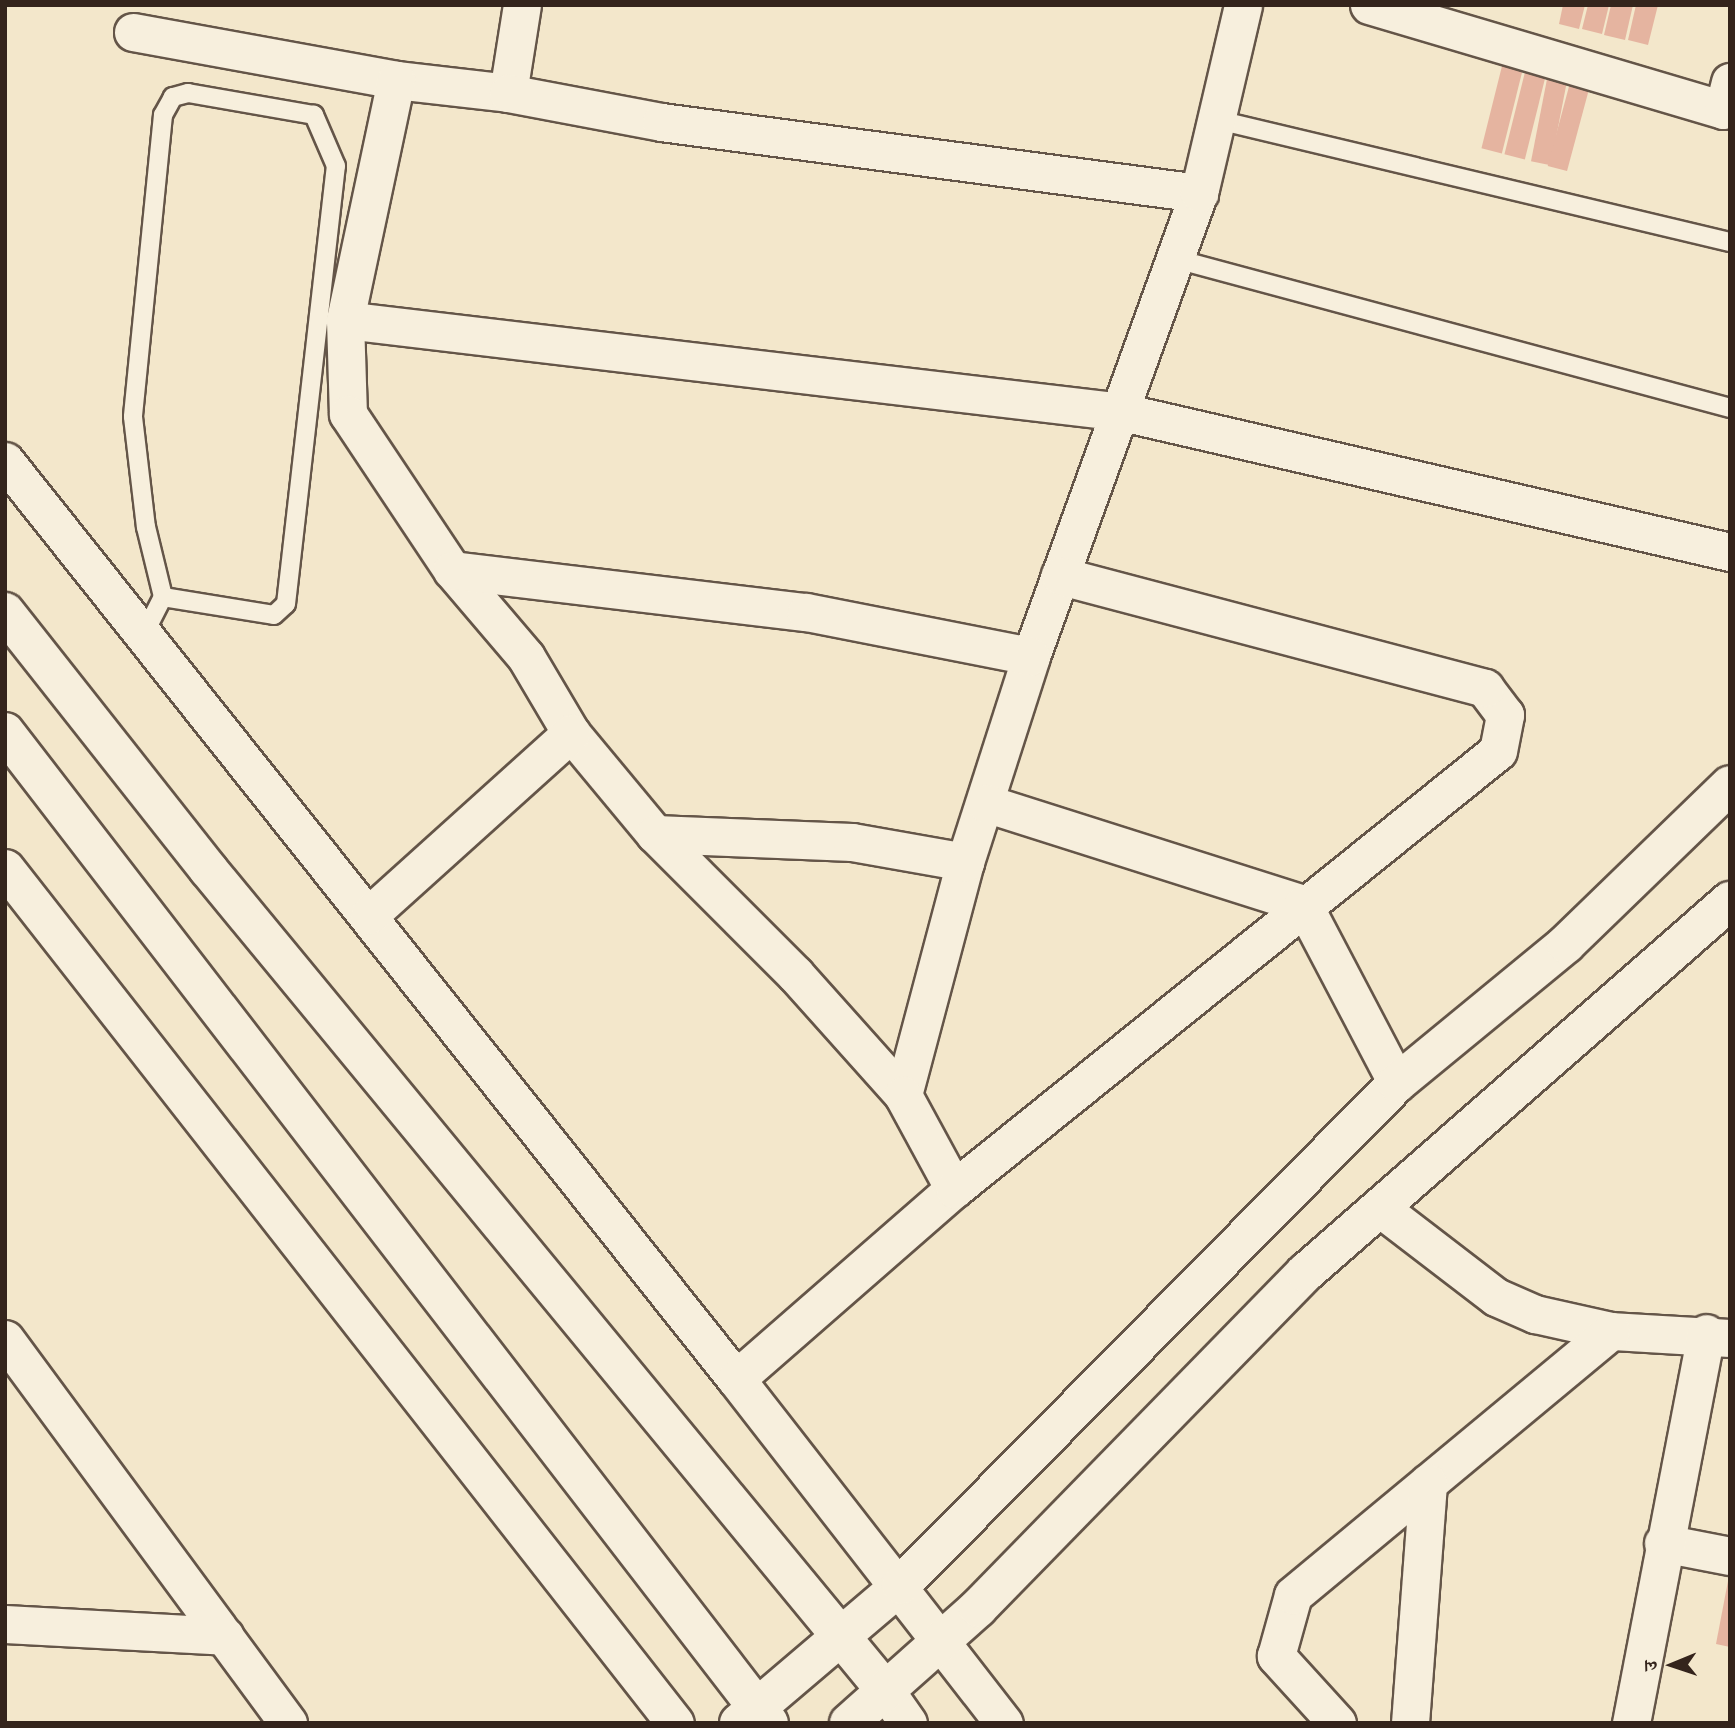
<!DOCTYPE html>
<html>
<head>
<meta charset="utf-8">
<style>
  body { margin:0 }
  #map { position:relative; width:1735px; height:1728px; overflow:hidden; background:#f3e7cb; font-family:"IM FELL French Canon","Noto Serif Devanagari",serif }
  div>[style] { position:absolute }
  .building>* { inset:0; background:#e5b4a0; transform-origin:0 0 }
  .roads { filter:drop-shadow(2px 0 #645548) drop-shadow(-2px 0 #645548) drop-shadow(0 2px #645548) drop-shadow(0 -2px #645548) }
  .service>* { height:18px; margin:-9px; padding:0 9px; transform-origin:9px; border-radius:9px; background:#f7efdd }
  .minor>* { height:37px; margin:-18.5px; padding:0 18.5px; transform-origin:18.5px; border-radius:18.5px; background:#f7efdd }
  .tertiary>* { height:38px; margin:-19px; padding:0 19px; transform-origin:19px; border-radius:19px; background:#f7efdd }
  span { translate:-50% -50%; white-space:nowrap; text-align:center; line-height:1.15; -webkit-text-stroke:7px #f7efdd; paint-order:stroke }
  .frame { position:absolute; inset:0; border:7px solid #34241c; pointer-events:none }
  .north { position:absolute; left:1637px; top:1630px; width:70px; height:70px; -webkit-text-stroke:5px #f7efdd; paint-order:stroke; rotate:268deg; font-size:19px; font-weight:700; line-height:28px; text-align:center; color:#34241c }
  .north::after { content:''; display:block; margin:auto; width:24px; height:32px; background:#34241c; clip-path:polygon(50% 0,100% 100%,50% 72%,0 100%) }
</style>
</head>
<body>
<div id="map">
  <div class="building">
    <div style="clip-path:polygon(1563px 5px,1585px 5px,1579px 29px,1559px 24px)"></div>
    <div style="clip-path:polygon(1588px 5px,1609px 5px,1602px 34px,1582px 29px)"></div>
    <div style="clip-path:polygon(1611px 5px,1633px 5px,1625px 40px,1604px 35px)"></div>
    <div style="clip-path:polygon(1636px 5px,1658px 5px,1648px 45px,1628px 40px)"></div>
    <div style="left:1503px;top:62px;width:21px;height:89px;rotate:14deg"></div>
    <div style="left:1526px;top:68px;width:21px;height:89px;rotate:14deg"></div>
    <div style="left:1548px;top:74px;width:20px;height:89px;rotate:11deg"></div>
    <div style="left:1571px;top:79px;width:20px;height:90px;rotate:15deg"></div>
    <div style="clip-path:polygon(1728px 1581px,1730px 1581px,1730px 1647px,1716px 1644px)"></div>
  </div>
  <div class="roads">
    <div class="service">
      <div style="left:1218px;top:120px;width:526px;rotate:13.4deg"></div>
      <div style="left:1176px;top:259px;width:574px;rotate:15.05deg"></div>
      <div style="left:145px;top:632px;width:39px;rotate:-63deg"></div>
      <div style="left:163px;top:597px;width:112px;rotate:9.2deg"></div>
      <div style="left:274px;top:615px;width:16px;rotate:-43deg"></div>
      <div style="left:286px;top:604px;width:441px;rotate:-83.5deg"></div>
      <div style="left:336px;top:166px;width:56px;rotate:-113.3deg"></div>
      <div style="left:314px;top:115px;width:128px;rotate:-170.1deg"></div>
      <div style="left:188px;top:93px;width:16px;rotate:165deg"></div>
      <div style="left:173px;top:97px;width:21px;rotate:119deg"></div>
      <div style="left:163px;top:115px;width:303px;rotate:95.7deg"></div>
      <div style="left:133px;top:417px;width:111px;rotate:83.3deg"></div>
      <div style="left:146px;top:527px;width:72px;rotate:76.3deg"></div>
    </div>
    <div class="minor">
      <div style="left:1369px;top:5px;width:369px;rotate:16.5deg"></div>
      <div style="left:1723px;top:110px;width:29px;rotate:-76deg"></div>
      <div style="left:133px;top:32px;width:267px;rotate:10.3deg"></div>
      <div style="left:396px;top:80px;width:113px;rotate:6.6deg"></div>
      <div style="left:508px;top:93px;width:89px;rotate:-81deg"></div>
      <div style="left:396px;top:80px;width:245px;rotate:102deg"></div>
      <div style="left:345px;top:320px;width:782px;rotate:6.75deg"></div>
      <div style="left:1122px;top:412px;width:624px;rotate:12.97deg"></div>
      <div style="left:508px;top:93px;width:156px;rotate:10.7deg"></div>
      <div style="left:661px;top:122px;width:543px;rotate:7.52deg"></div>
      <div style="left:345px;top:320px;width:94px;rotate:88.2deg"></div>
      <div style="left:348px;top:414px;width:187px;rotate:56.3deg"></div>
      <div style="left:452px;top:570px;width:114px;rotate:49.6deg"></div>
      <div style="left:526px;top:657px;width:88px;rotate:59.4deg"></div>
      <div style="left:571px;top:733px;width:131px;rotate:50.3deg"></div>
      <div style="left:655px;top:834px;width:198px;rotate:45deg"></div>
      <div style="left:795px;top:974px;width:162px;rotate:48.2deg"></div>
      <div style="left:903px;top:1095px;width:241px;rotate:-75.1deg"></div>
      <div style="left:965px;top:862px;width:216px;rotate:-72.2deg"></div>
      <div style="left:1031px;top:656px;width:493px;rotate:-70.1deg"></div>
      <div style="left:1199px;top:193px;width:193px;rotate:-76.8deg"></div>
      <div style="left:5px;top:461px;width:1173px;rotate:51.47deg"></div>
      <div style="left:736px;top:1379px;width:289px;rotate:-41.1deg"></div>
      <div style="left:954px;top:1189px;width:107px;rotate:-118.5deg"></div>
      <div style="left:452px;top:570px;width:356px;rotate:6.8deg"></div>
      <div style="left:806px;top:612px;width:229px;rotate:11.1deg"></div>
      <div style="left:985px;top:803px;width:334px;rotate:17.6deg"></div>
      <div style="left:1303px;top:904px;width:202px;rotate:62.3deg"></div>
      <div style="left:655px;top:834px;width:197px;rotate:2.3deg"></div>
      <div style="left:852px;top:842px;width:115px;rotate:10deg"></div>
      <div style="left:5px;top:868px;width:1086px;rotate:51.92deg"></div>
      <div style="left:369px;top:915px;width:272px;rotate:-42deg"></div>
      <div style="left:954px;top:1189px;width:698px;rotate:-38.84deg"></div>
      <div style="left:1498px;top:751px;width:37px;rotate:-79deg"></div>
      <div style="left:1505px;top:715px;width:34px;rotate:-127deg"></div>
      <div style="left:1485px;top:688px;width:440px;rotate:-165.2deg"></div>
      <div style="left:1380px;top:1208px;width:146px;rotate:37.5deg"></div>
      <div style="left:1496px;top:1297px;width:43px;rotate:23.6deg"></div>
      <div style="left:1535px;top:1314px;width:78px;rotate:12.6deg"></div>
      <div style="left:1611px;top:1331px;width:117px;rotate:3.4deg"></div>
      <div style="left:5px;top:1339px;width:477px;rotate:53.6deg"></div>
      <div style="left:736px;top:1379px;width:436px;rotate:52.1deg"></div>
      <div style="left:1663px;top:1543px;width:68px;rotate:11deg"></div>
      <div style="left:5px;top:1624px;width:220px;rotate:3.1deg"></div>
      <div style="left:885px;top:1690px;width:40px;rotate:55.1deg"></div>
      <div style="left:1337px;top:1723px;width:91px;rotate:-132.3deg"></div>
      <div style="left:1276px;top:1656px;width:63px;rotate:-74.4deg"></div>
      <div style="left:1293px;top:1595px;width:413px;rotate:-39.7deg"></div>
      <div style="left:1410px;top:1723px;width:241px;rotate:-85.7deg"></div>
      <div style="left:1631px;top:1723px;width:397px;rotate:-79.1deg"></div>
    </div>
    <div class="tertiary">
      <div style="left:5px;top:612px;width:328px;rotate:51.7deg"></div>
      <div style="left:208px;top:869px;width:1064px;rotate:50.49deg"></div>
      <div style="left:5px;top:732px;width:1251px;rotate:52.37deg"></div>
      <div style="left:739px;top:1723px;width:213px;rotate:-40.4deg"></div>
      <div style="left:901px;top:1585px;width:706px;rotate:-45.34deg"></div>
      <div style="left:1397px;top:1083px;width:219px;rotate:-39.4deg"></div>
      <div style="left:1566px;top:944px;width:228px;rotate:-44.1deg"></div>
      <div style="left:849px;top:1723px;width:173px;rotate:-41.7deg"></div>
      <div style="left:978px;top:1608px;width:468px;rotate:-45.7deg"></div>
      <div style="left:1305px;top:1273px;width:565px;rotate:-41.2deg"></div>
    </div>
  </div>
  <div class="frame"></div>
  <div class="north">उ</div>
</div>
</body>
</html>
